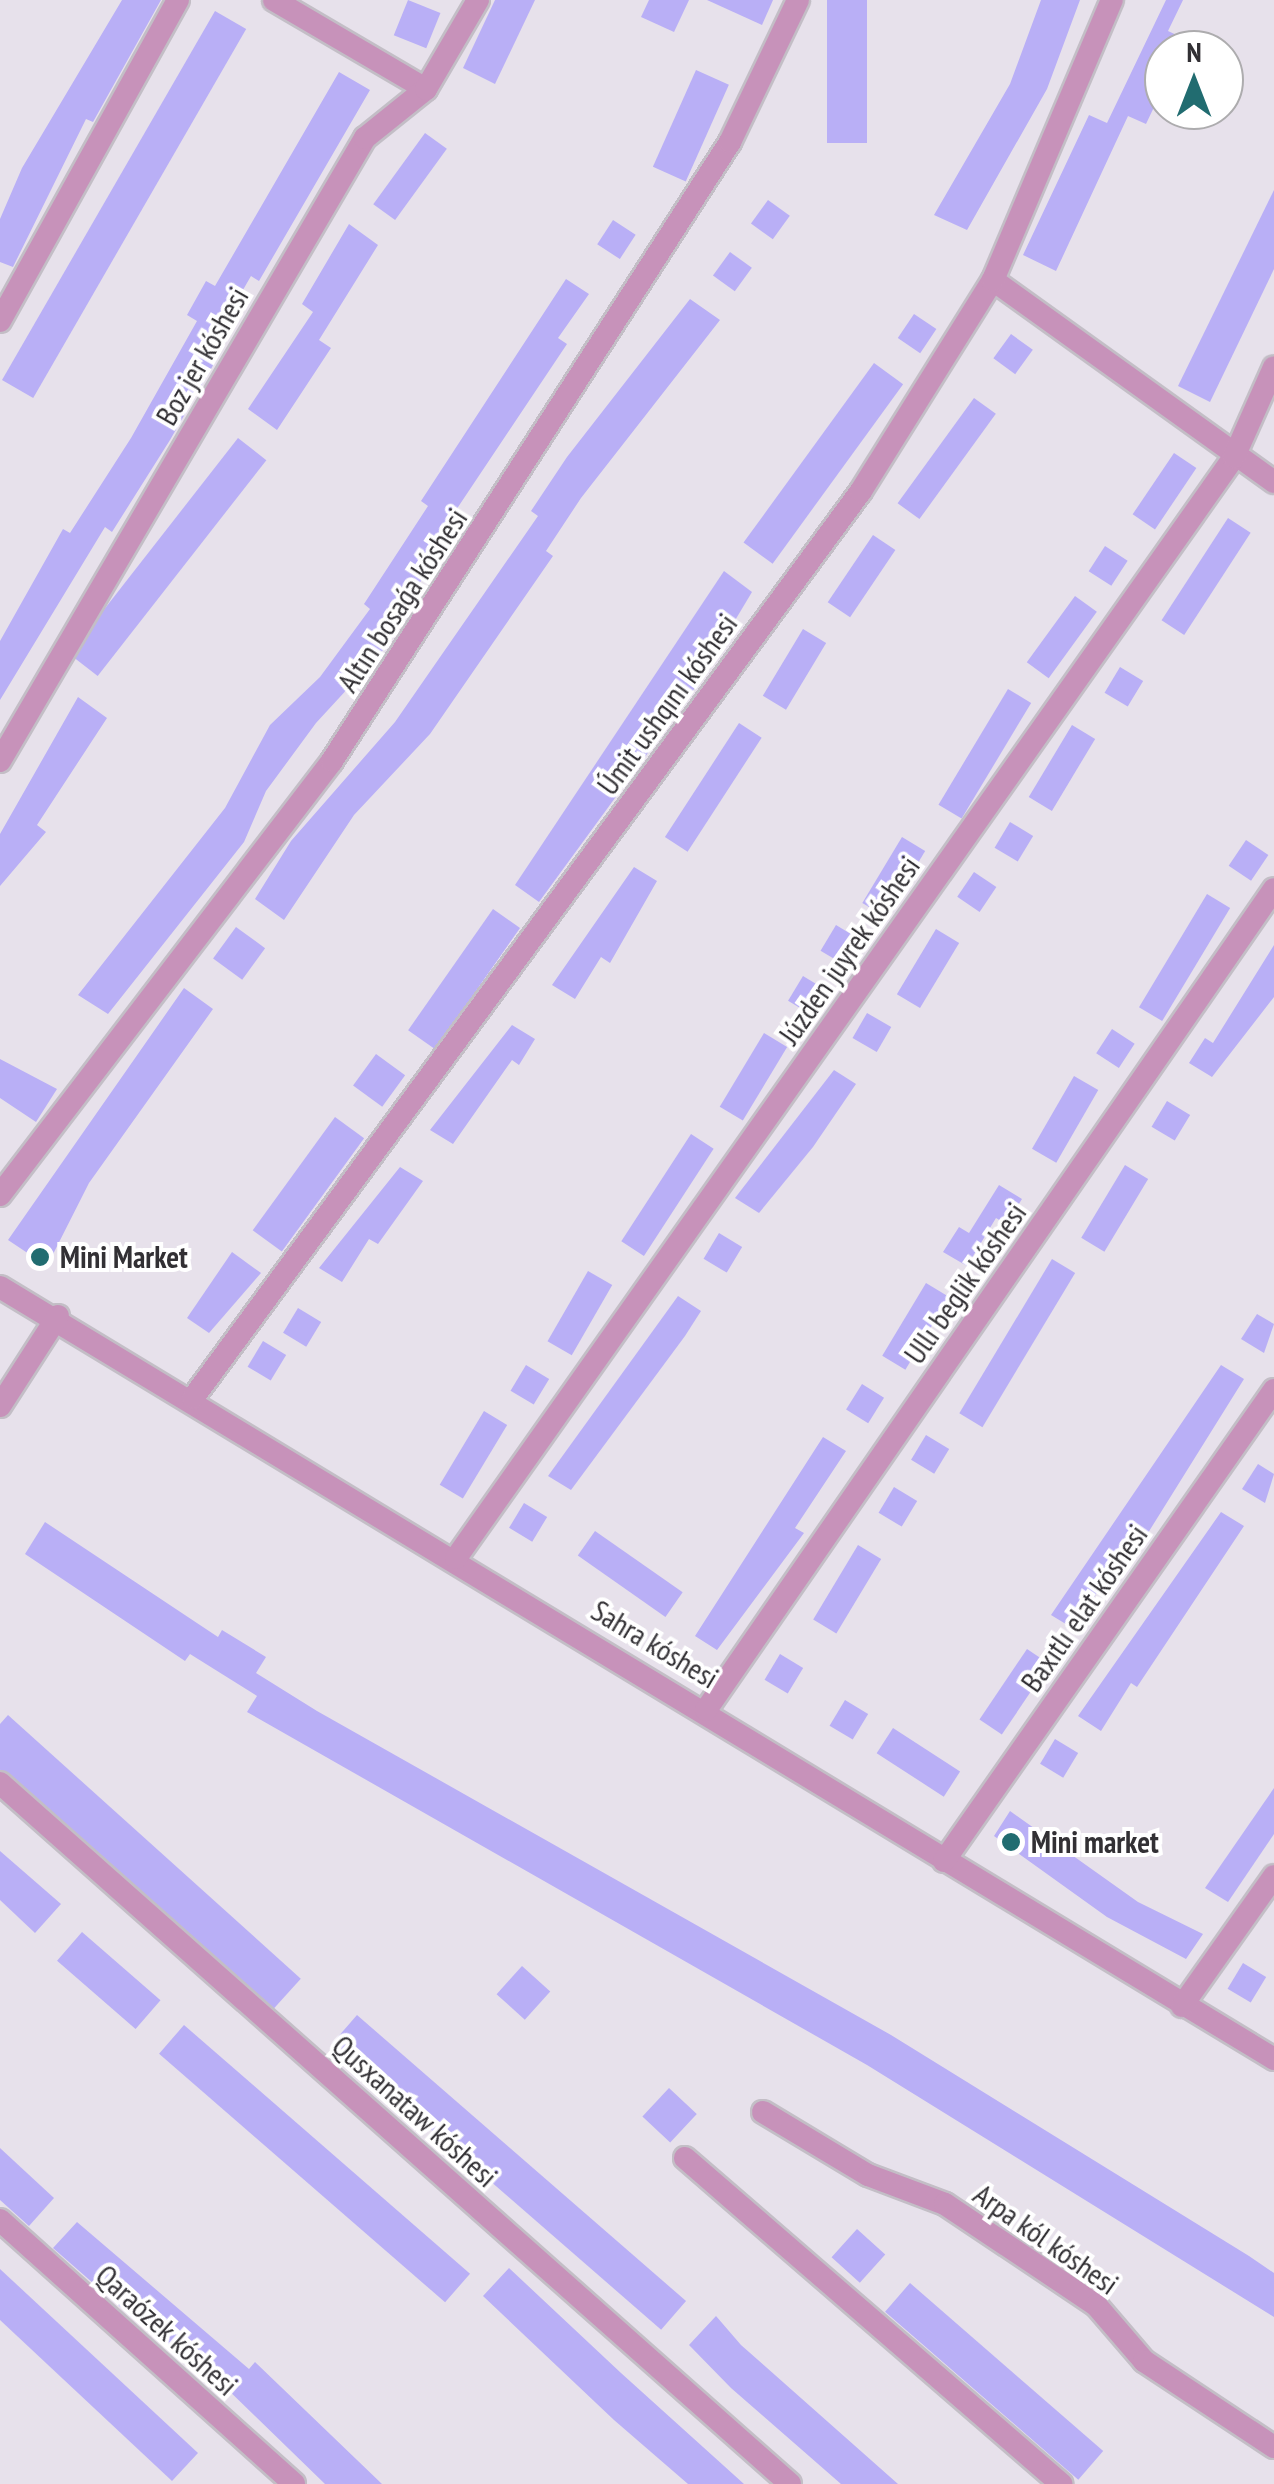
<!DOCTYPE html>
<html>
<head>
<meta charset="utf-8">
<style>
  body { margin:0 }
  #map { position:relative; width:1274px; height:2484px; overflow:hidden; background:#e7e1eb; font-family:"PT Sans Narrow",sans-serif }
  div>[style] { position:absolute }
  .building>* { inset:0; background:#b9aff6; transform-origin:0 0 }
  .roads { filter:drop-shadow(2px 0 #c3bec6) drop-shadow(-2px 0 #c3bec6) drop-shadow(0 2px #c3bec6) drop-shadow(0 -2px #c3bec6) }
  .street>* { height:22px; margin:-11px; padding:0 11px; transform-origin:11px; border-radius:11px; background:#c792ba }
  .dots>* { width:28px; height:28px; translate:-50% -50%; box-sizing:border-box; border:5px solid #fff; border-radius:50% }
  span { translate:-50% -50%; white-space:nowrap; text-align:center; line-height:1.15; -webkit-text-stroke:8px #fff; paint-order:stroke }
  .street-label { font-size:30px; color:#323034 }
  .poi-label { font-size:30px; color:#323034; font-weight:700 }
  .left { translate:0 -50%; text-align:left }
  .north { position:absolute; left:1144px; top:30px; width:100px; height:100px; box-sizing:border-box; background:#fff; border:2px solid #adacae; border-radius:50%; rotate:0deg; font-size:28px; font-weight:700; line-height:40px; text-align:center; color:#323034 }
  .north::after { content:''; display:block; margin:auto; width:35px; height:45px; background:#216c70; clip-path:polygon(50% 0,100% 100%,50% 72%,0 100%) }
</style>
</head>
<body>
<div id="map">
  <div class="building">
    <div style="clip-path:polygon(122px 0,161px 0,93px 122px,86px 119px,13px 267px,0 262px,0 219px,22px 168px)"></div>
    <div style="left:408px;top:0;width:35px;height:38px;rotate:22deg"></div>
    <div style="clip-path:polygon(495px 0,535px 0,495px 84px,463px 68px)"></div>
    <div style="clip-path:polygon(649px 0,689px 0,674px 32px,641px 17px)"></div>
    <div style="clip-path:polygon(707px 0,773px 0,762px 25px)"></div>
    <div style="left:827px;top:0;width:40px;height:143px"></div>
    <div style="clip-path:polygon(1041px 0,1080px 0,1047px 89px,967px 230px,934px 215px,1010px 84px)"></div>
    <div style="clip-path:polygon(1166px 0,1183px 0,1168px 31px,1209px 50px,1164px 50px,1164px 86px,1146px 124px,1128px 116px,1056px 271px,1023px 255px,1089px 115px,1107px 123px)"></div>
    <div style="left:215px;top:11px;width:36px;height:426px;rotate:30deg"></div>
    <div style="left:696px;top:70px;width:36px;height:106px;rotate:24deg"></div>
    <div style="clip-path:polygon(339px 72px,370px 90px,259px 281px,251px 276px,209px 349px,219px 355px,170px 440px,112px 532px,105px 527px,0 700px,0 641px,63px 529px,70px 533px,131px 438px,197px 321px,187px 315px,206px 281px,215px 286px)"></div>
    <div style="left:425px;top:133px;width:27px;height:88px;rotate:36deg"></div>
    <div style="clip-path:polygon(1274px 190px,1274px 269px,1210px 402px,1178px 386px)"></div>
    <div style="left:768px;top:200px;width:27px;height:29px;rotate:36deg"></div>
    <div style="left:613px;top:220px;width:27px;height:29px;rotate:33deg"></div>
    <div style="clip-path:polygon(349px 224px,378px 245px,319px 340px,331px 348px,277px 430px,248px 409px,313px 312px,302px 304px)"></div>
    <div style="left:730px;top:252px;width:27px;height:29px;rotate:36deg"></div>
    <div style="clip-path:polygon(566px 279px,589px 294px,558px 338px,567px 344px,436px 540px,444px 546px,380px 643px,386px 647px,316px 723px,266px 791px,244px 842px,108px 1014px,78px 995px,225px 808px,270px 725px,320px 677px,370px 609px,364px 604px,428px 506px,421px 501px)"></div>
    <div style="clip-path:polygon(690px 299px,720px 320px,581px 498px,546px 551px,553px 556px,430px 734px,354px 815px,284px 920px,255px 899px,291px 841px,395px 722px,538px 516px,531px 511px,567px 457px)"></div>
    <div style="left:914px;top:314px;width:27px;height:29px;rotate:34deg"></div>
    <div style="left:1011px;top:334px;width:27px;height:30px;rotate:36deg"></div>
    <div style="left:874px;top:363px;width:36px;height:222px;rotate:36deg"></div>
    <div style="left:974px;top:398px;width:27px;height:130px;rotate:36deg"></div>
    <div style="left:238px;top:438px;width:36px;height:274px;rotate:38deg"></div>
    <div style="left:1174px;top:453px;width:27px;height:74px;rotate:34deg"></div>
    <div style="left:1228px;top:518px;width:27px;height:122px;rotate:33deg"></div>
    <div style="left:873px;top:535px;width:27px;height:81px;rotate:34deg"></div>
    <div style="left:1105px;top:546px;width:27px;height:30px;rotate:33deg"></div>
    <div style="clip-path:polygon(724px 571px,752px 592px,691px 694px,539px 902px,515px 885px)"></div>
    <div style="left:1075px;top:596px;width:27px;height:82px;rotate:36deg"></div>
    <div style="left:803px;top:629px;width:27px;height:78px;rotate:31deg"></div>
    <div style="left:1120px;top:667px;width:27px;height:30px;rotate:31deg"></div>
    <div style="left:1008px;top:689px;width:27px;height:135px;rotate:31deg"></div>
    <div style="clip-path:polygon(78px 697px,107px 718px,37px 825px,46px 832px,0 886px,0 834px)"></div>
    <div style="left:739px;top:723px;width:27px;height:136px;rotate:33deg"></div>
    <div style="left:1072px;top:725px;width:27px;height:84px;rotate:31deg"></div>
    <div style="left:1010px;top:822px;width:27px;height:30px;rotate:31deg"></div>
    <div style="left:902px;top:837px;width:27px;height:77px;rotate:31deg"></div>
    <div style="left:1246px;top:840px;width:27px;height:31px;rotate:34deg"></div>
    <div style="clip-path:polygon(634px 867px,657px 881px,610px 963px,601px 957px,575px 999px,552px 985px)"></div>
    <div style="left:974px;top:872px;width:27px;height:30px;rotate:34deg"></div>
    <div style="left:1207px;top:894px;width:27px;height:132px;rotate:31deg"></div>
    <div style="left:493px;top:909px;width:33px;height:148px;rotate:35deg"></div>
    <div style="left:836px;top:925px;width:27px;height:30px;rotate:31deg"></div>
    <div style="left:236px;top:927px;width:36px;height:39px;rotate:36deg"></div>
    <div style="left:936px;top:929px;width:27px;height:76px;rotate:31deg"></div>
    <div style="clip-path:polygon(1274px 945px,1274px 997px,1212px 1077px,1189px 1063px,1205px 1038px,1213px 1043px)"></div>
    <div style="left:803px;top:976px;width:27px;height:29px;rotate:31deg"></div>
    <div style="clip-path:polygon(184px 988px,213px 1009px,89px 1183px,47px 1266px,8px 1240px)"></div>
    <div style="left:867px;top:1013px;width:28px;height:29px;rotate:30deg"></div>
    <div style="clip-path:polygon(512px 1025px,535px 1039px,519px 1065px,512px 1060px,453px 1144px,430px 1130px)"></div>
    <div style="left:1112px;top:1029px;width:27px;height:29px;rotate:33deg"></div>
    <div style="left:764px;top:1033px;width:27px;height:86px;rotate:31deg"></div>
    <div style="left:376px;top:1054px;width:36px;height:39px;rotate:36deg"></div>
    <div style="clip-path:polygon(0 1059px,57px 1089px,36px 1122px,0 1098px)"></div>
    <div style="clip-path:polygon(834px 1070px,856px 1084px,813px 1147px,759px 1213px,735px 1198px)"></div>
    <div style="left:1074px;top:1076px;width:28px;height:84px;rotate:30deg"></div>
    <div style="left:1167px;top:1101px;width:27px;height:30px;rotate:31deg"></div>
    <div style="left:335px;top:1117px;width:36px;height:140px;rotate:36deg"></div>
    <div style="left:691px;top:1134px;width:27px;height:128px;rotate:33deg"></div>
    <div style="left:1125px;top:1165px;width:27px;height:85px;rotate:31deg"></div>
    <div style="clip-path:polygon(400px 1167px,423px 1181px,378px 1244px,369px 1239px,342px 1282px,319px 1268px)"></div>
    <div style="clip-path:polygon(999px 1185px,1022px 1199px,1006px 1224px,996px 1218px,967px 1266px,943px 1252px,959px 1227px,969px 1233px)"></div>
    <div style="left:719px;top:1233px;width:27px;height:30px;rotate:31deg"></div>
    <div style="clip-path:polygon(232px 1252px,261px 1273px,209px 1333px,187px 1318px)"></div>
    <div style="left:1052px;top:1259px;width:27px;height:180px;rotate:31deg"></div>
    <div style="left:588px;top:1271px;width:28px;height:81px;rotate:30deg"></div>
    <div style="left:926px;top:1283px;width:27px;height:85px;rotate:31deg"></div>
    <div style="clip-path:polygon(678px 1296px,701px 1311px,685px 1336px,571px 1490px,548px 1476px)"></div>
    <div style="left:298px;top:1308px;width:27px;height:29px;rotate:31deg"></div>
    <div style="clip-path:polygon(1257px 1314px,1274px 1324px,1264px 1353px,1241px 1339px)"></div>
    <div style="left:263px;top:1341px;width:27px;height:30px;rotate:31deg"></div>
    <div style="left:526px;top:1365px;width:27px;height:30px;rotate:31deg"></div>
    <div style="clip-path:polygon(1221px 1365px,1244px 1379px,1113px 1589px,1103px 1583px,1074px 1629px,1051px 1615px)"></div>
    <div style="left:862px;top:1384px;width:26px;height:30px;rotate:32deg"></div>
    <div style="left:484px;top:1411px;width:27px;height:86px;rotate:31deg"></div>
    <div style="left:926px;top:1435px;width:27px;height:29px;rotate:31deg"></div>
    <div style="clip-path:polygon(823px 1437px,846px 1451px,795px 1528px,804px 1533px,717px 1650px,695px 1636px)"></div>
    <div style="clip-path:polygon(1258px 1464px,1274px 1474px,1265px 1503px,1242px 1489px)"></div>
    <div style="left:894px;top:1487px;width:27px;height:30px;rotate:31deg"></div>
    <div style="left:524px;top:1503px;width:27px;height:29px;rotate:31deg"></div>
    <div style="clip-path:polygon(1221px 1512px,1244px 1526px,1137px 1687px,1131px 1683px,1101px 1731px,1078px 1716px)"></div>
    <div style="clip-path:polygon(45px 1522px,218px 1637px,222px 1630px,266px 1657px,256px 1673px,317px 1711px,891px 2035px,1249px 2256px,1274px 2273px,1274px 2317px,867px 2065px,247px 1712px,257px 1696px,190px 1654px,185px 1661px,25px 1554px)"></div>
    <div style="left:595px;top:1531px;width:107px;height:30px;rotate:35deg"></div>
    <div style="left:858px;top:1545px;width:27px;height:87px;rotate:31deg"></div>
    <div style="left:1027px;top:1649px;width:27px;height:85px;rotate:34deg"></div>
    <div style="left:780px;top:1654px;width:27px;height:30px;rotate:31deg"></div>
    <div style="left:845px;top:1700px;width:27px;height:30px;rotate:31deg"></div>
    <div style="left:8px;top:1715px;width:394px;height:46px;rotate:42deg"></div>
    <div style="left:893px;top:1728px;width:80px;height:30px;rotate:33deg"></div>
    <div style="left:1055px;top:1739px;width:27px;height:29px;rotate:31deg"></div>
    <div style="clip-path:polygon(1274px 1788px,1274px 1834px,1228px 1902px,1205px 1888px)"></div>
    <div style="clip-path:polygon(1010px 1811px,1138px 1902px,1203px 1934px,1186px 1959px,1107px 1917px,994px 1836px)"></div>
    <div style="clip-path:polygon(0 1851px,61px 1904px,35px 1933px,0 1900px)"></div>
    <div style="left:82px;top:1932px;width:104px;height:38px;rotate:41deg"></div>
    <div style="left:1243px;top:1963px;width:27px;height:30px;rotate:31deg"></div>
    <div style="left:522px;top:1966px;width:38px;height:38px;rotate:42deg"></div>
    <div style="left:357px;top:2015px;width:436px;height:38px;rotate:41deg"></div>
    <div style="left:184px;top:2025px;width:379px;height:38px;rotate:41deg"></div>
    <div style="left:669px;top:2088px;width:38px;height:39px;rotate:43deg"></div>
    <div style="clip-path:polygon(0 2148px,54px 2198px,29px 2226px,0 2200px)"></div>
    <div style="clip-path:polygon(77px 2222px,249px 2369px,255px 2362px,382px 2484px,325px 2484px,221px 2383px,215px 2390px,53px 2248px)"></div>
    <div style="left:857px;top:2229px;width:38px;height:38px;rotate:42deg"></div>
    <div style="clip-path:polygon(509px 2268px,621px 2373px,744px 2484px,688px 2484px,614px 2420px,483px 2296px)"></div>
    <div style="clip-path:polygon(0 2269px,198px 2453px,172px 2481px,0 2320px)"></div>
    <div style="left:910px;top:2283px;width:256px;height:38px;rotate:41deg"></div>
    <div style="clip-path:polygon(716px 2316px,741px 2345px,898px 2484px,841px 2484px,731px 2388px,689px 2345px)"></div>
  </div>
  <div class="roads">
    <div class="street">
      <div style="left:274px;top:0;width:176px;rotate:30.4deg"></div>
      <div style="left:993px;top:280px;width:346px;rotate:35.7deg"></div>
      <div style="left:0;top:321px;width:367px;rotate:-61deg"></div>
      <div style="left:0;top:761px;width:722px;rotate:-59.64deg"></div>
      <div style="left:365px;top:138px;width:78px;rotate:-38.8deg"></div>
      <div style="left:426px;top:89px;width:103px;rotate:-59.7deg"></div>
      <div style="left:0;top:1195px;width:546px;rotate:-52.58deg"></div>
      <div style="left:332px;top:761px;width:736px;rotate:-57.26deg"></div>
      <div style="left:730px;top:142px;width:157px;rotate:-64.4deg"></div>
      <div style="left:0;top:1287px;width:1490px;rotate:31.21deg"></div>
      <div style="left:193px;top:1398px;width:1126px;rotate:-53.63deg"></div>
      <div style="left:861px;top:491px;width:249px;rotate:-58deg"></div>
      <div style="left:993px;top:280px;width:304px;rotate:-67deg"></div>
      <div style="left:0;top:1406px;width:107px;rotate:-57.2deg"></div>
      <div style="left:456px;top:1558px;width:1348px;rotate:-54.75deg"></div>
      <div style="left:1234px;top:457px;width:98px;rotate:-66deg"></div>
      <div style="left:706px;top:1710px;width:998px;rotate:-55.32deg"></div>
      <div style="left:0;top:1783px;width:1056px;rotate:41.58deg"></div>
      <div style="left:944px;top:1861px;width:575px;rotate:-54.98deg"></div>
      <div style="left:1182px;top:2006px;width:159px;rotate:-54.7deg"></div>
      <div style="left:763px;top:2112px;width:122px;rotate:31deg"></div>
      <div style="left:868px;top:2175px;width:82px;rotate:20.6deg"></div>
      <div style="left:945px;top:2204px;width:182px;rotate:33.8deg"></div>
      <div style="left:1096px;top:2305px;width:74px;rotate:49.4deg"></div>
      <div style="left:1144px;top:2361px;width:156px;rotate:33.5deg"></div>
      <div style="left:685px;top:2158px;width:498px;rotate:40.9deg"></div>
      <div style="left:0;top:2220px;width:395px;rotate:41.9deg"></div>
    </div>
  </div>
  <div class="dots">
    <div style="left:40px;top:1257px;background:#216c70"></div>
    <div style="left:1011px;top:1842px;background:#216c70"></div>
  </div>
  <div class="street-label">
    <span style="left:202px;top:356px;rotate:-60deg">Boz jer kóshesi</span>
    <span style="left:402px;top:600px;rotate:-57deg">Altın bosaǵa kóshesi</span>
    <span style="left:667px;top:704px;rotate:-54deg">Úmit ushqını kóshesi</span>
    <span style="left:849px;top:950px;rotate:-55deg">Júzden juyrek kóshesi</span>
    <span style="left:965px;top:1283px;rotate:-55deg">Ullı beglik kóshesi</span>
    <span style="left:1084px;top:1608px;rotate:-55deg">Baxıtlı elat kóshesi</span>
    <span style="left:655px;top:1644px;rotate:31deg">Sahra kóshesi</span>
    <span style="left:415px;top:2111px;rotate:42deg">Qusxanataw kóshesi</span>
    <span style="left:1046px;top:2239px;rotate:35deg">Arpa kól kóshesi</span>
    <span style="left:167px;top:2330px;rotate:42deg">Qaraózek kóshesi</span>
  </div>
  <div class="poi-label">
    <span class="left" style="left:60px;top:1257px">Mini Market</span>
    <span class="left" style="left:1031px;top:1842px">Mini market</span>
  </div>
  <div class="north">N</div>
</div>
</body>
</html>
